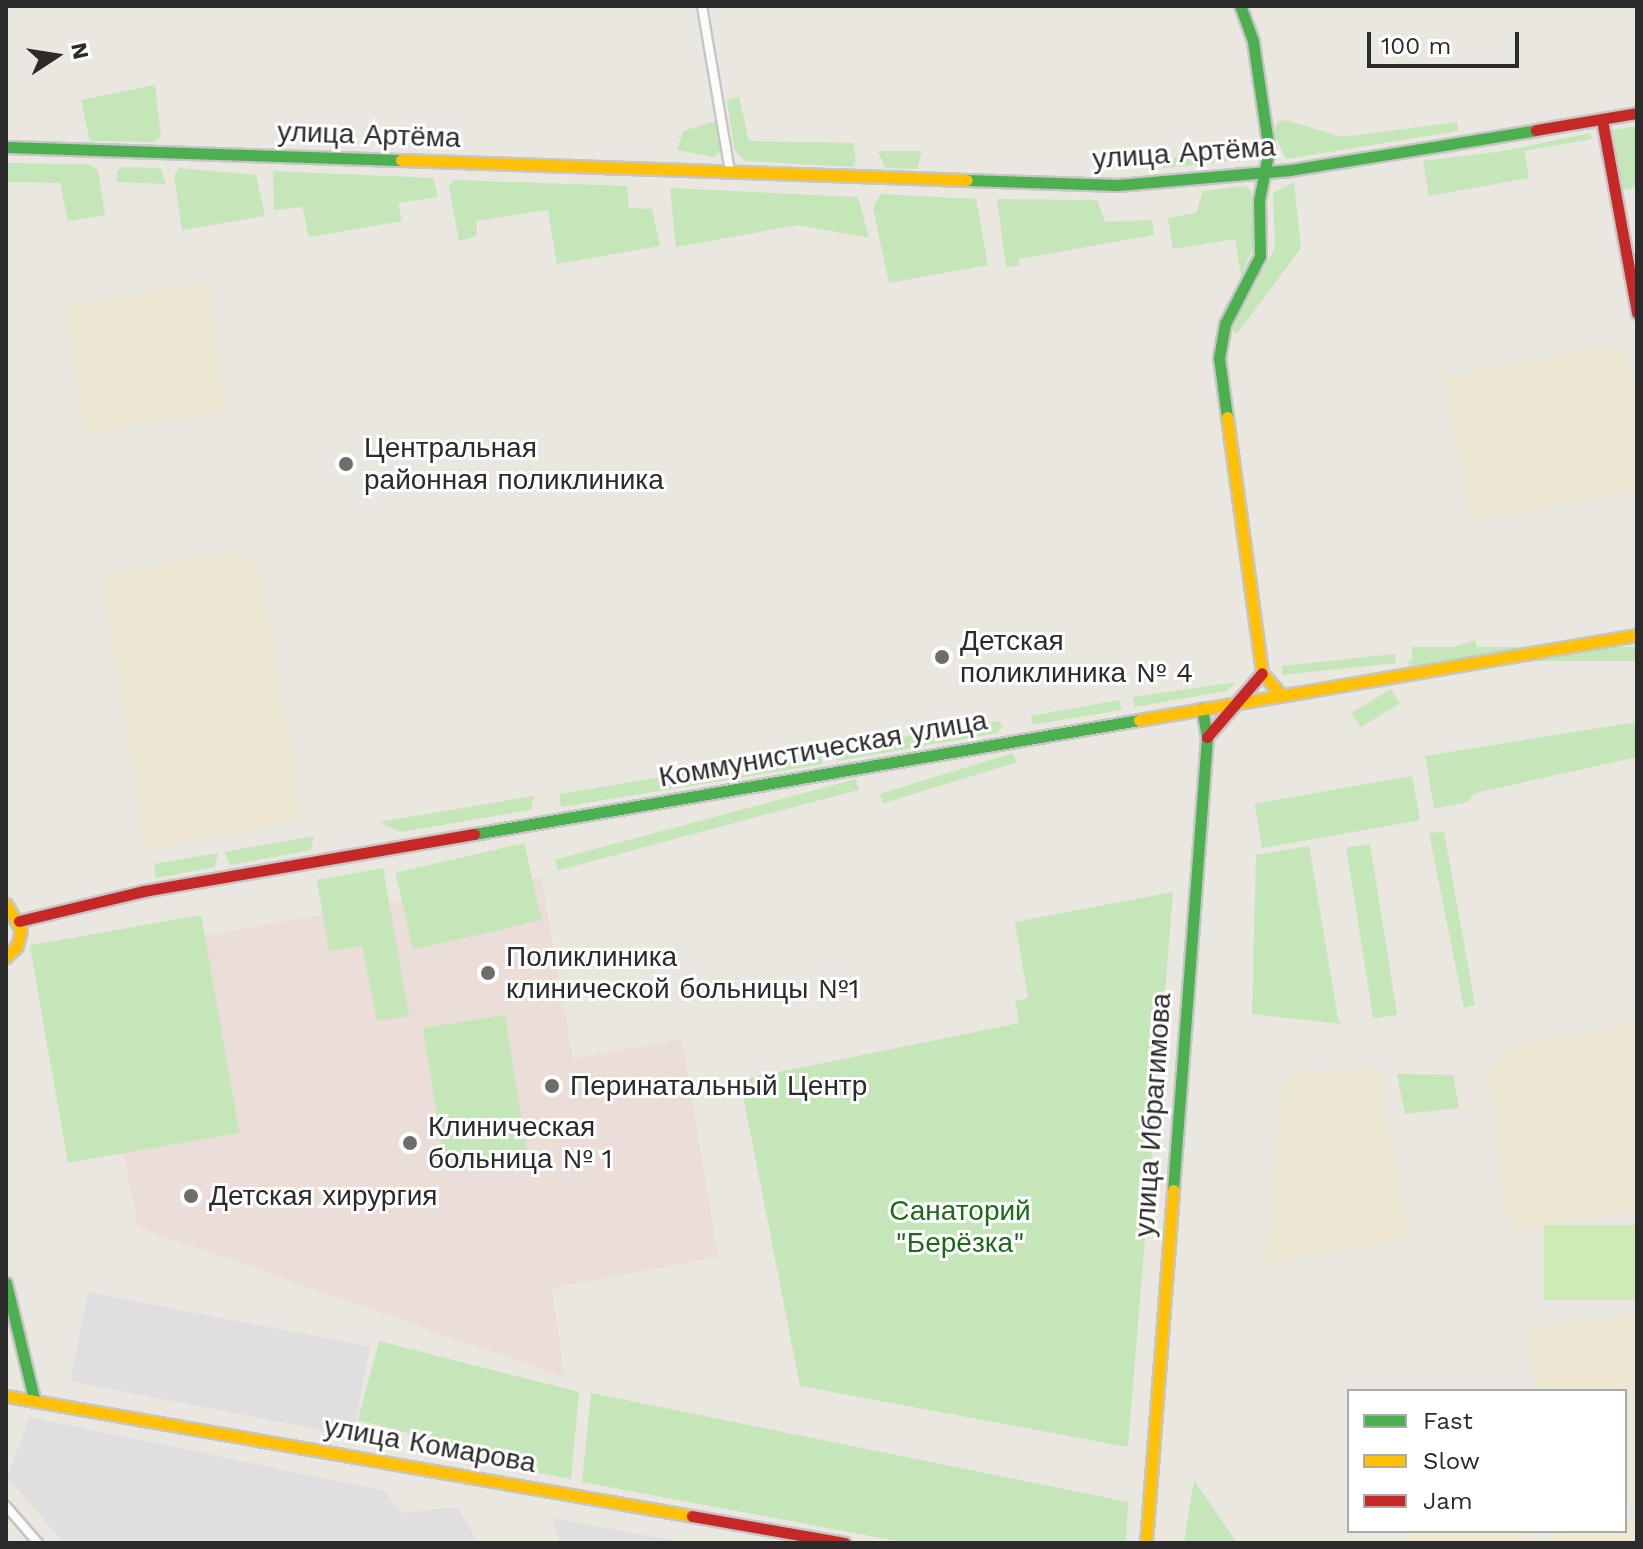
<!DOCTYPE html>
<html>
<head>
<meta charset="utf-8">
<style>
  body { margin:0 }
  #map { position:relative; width:1643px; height:1549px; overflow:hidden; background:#e9e7e0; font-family:"Work Sans",sans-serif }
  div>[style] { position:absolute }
  .industrial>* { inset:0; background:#e1dedf; transform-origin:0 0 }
  .education>* { inset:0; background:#ece8d4; transform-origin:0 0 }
  .medical>* { inset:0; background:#ebddd8 }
  .green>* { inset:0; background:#c4e6b8; transform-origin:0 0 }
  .pitch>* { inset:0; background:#ceebb5; transform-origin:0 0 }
  .roads { filter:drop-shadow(2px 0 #c6c6c6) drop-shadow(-2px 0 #c6c6c6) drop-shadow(0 2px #c6c6c6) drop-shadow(0 -2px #c6c6c6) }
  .street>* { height:8px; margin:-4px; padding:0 4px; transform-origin:4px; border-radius:4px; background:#fcfbfa }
  .fast>* { height:11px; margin:-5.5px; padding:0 5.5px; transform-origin:5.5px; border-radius:5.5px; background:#4caf50 }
  .slow>* { height:11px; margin:-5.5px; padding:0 5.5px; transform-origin:5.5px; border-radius:5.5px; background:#ffc107 }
  .jam>* { height:11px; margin:-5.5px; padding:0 5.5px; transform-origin:5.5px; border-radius:5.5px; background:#c62828 }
  .dots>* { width:22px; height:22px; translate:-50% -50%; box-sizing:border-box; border:4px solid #fff; border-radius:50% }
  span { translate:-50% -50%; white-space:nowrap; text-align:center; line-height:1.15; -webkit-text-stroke:6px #fff; paint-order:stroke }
  .street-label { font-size:28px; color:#2b2b2b }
  .poi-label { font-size:28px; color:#2b2b2b }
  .left { translate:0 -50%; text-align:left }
  .park-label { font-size:28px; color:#1b6b17 }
  .frame { position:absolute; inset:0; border:8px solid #2b2b2b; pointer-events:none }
  .legend { position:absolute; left:1347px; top:1389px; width:280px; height:144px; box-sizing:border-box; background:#fff; border:2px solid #aaa; margin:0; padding:10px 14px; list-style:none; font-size:24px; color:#2b2b2b }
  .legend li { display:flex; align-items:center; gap:16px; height:40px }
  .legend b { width:40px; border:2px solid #aaa }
  .north { position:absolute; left:16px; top:16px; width:80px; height:80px; -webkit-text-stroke:6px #fff; paint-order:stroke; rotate:78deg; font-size:22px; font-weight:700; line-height:32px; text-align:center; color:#2b2b2b }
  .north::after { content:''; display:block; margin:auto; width:28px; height:36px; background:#2b2b2b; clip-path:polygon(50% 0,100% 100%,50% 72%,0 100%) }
  .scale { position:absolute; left:1367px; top:32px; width:152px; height:36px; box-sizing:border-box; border:4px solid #2b2b2b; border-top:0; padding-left:10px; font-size:24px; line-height:28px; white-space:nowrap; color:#2b2b2b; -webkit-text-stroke:6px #fff; paint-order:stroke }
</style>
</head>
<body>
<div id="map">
  <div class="industrial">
    <div style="left:88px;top:1292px;width:287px;height:91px;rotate:11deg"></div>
    <div style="clip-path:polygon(30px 1417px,385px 1491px,401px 1513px,457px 1507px,478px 1543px,64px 1543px,7px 1477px)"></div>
    <div style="clip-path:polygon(551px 1518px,688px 1543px,560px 1543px)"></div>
  </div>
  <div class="education">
    <div style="left:207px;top:283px;width:130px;height:145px;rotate:81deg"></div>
    <div style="clip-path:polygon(1616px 345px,1628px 355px,1637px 402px,1637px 490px,1470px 523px,1444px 376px)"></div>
    <div style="clip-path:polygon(237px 552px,260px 568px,303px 820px,145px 850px,101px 574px)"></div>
    <div style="clip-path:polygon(1637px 1023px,1637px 1210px,1508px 1231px,1487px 1070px,1514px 1045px)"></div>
    <div style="clip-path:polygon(1379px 1068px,1409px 1239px,1265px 1265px,1283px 1074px)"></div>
    <div style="clip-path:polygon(1637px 1312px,1637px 1500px,1625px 1503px,1625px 1391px,1536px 1391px,1527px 1329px)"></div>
    <div style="clip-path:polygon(1637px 1519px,1637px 1543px,1550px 1543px,1548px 1536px,1576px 1531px,1625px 1531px,1625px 1521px)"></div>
    <div style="left:1404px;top:1531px;width:129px;height:21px"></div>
  </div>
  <div class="medical">
    <div style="clip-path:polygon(541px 876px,573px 1059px,682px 1039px,718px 1257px,552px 1288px,564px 1377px,138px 1227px,84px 957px)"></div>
  </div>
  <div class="green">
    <div style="clip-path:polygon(155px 85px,161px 137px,153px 142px,90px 141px,81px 100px)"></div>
    <div style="clip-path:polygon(739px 97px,749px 141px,853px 143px,856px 161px,853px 167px,745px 161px,734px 149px,727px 100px)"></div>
    <div style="clip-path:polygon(718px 120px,722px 150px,714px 157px,677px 150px,683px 131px)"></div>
    <div style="clip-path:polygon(1285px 120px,1343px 137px,1457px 122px,1458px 131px,1286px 159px,1274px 134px,1277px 122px)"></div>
    <div style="clip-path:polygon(1637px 126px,1637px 187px,1618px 191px,1607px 131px)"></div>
    <div style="clip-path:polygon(1590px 133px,1592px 139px,1524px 151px,1529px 178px,1429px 196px,1423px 161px,1504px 151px)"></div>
    <div style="clip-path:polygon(878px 151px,922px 151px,917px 169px,885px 168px)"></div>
    <div style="clip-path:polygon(1223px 152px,1231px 161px,1163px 168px,1156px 160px)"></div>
    <div style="clip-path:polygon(6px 163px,88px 164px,98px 171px,105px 215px,68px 221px,60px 183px,6px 182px)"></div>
    <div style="clip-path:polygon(124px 167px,161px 168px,166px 184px,117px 182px,117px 170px)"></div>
    <div style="clip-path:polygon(179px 168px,256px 175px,265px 216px,182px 230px,174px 176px)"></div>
    <div style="clip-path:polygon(273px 171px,433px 178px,438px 197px,398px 203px,402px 221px,309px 237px,302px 207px,274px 210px)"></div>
    <div style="clip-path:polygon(454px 180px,627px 186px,629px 208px,652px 209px,660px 246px,557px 264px,548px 210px,476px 221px,477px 236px,459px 241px,449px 186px)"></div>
    <div style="clip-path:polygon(1294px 182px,1301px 248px,1237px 334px,1232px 331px,1275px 248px,1273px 193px)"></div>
    <div style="clip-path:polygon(1245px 186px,1251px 191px,1256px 240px,1241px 276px,1235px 239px,1173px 249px,1168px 218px,1196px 213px,1203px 191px)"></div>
    <div style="clip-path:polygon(670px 188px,858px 197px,869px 238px,798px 225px,676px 247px)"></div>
    <div style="clip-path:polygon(881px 194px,976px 199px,988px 265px,889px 283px,873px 208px)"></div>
    <div style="clip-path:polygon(997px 199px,1097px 200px,1105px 222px,1152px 220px,1154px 235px,1019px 259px,1019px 266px,1006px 267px)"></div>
    <div style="left:1475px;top:640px;width:9px;height:70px;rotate:72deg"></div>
    <div style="left:1637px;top:647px;width:14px;height:225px;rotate:90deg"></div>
    <div style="left:1395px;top:654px;width:9px;height:114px;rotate:84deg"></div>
    <div style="clip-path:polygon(1236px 682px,1227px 691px,1134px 707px,1133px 697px)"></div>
    <div style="left:1391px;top:689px;width:17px;height:46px;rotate:59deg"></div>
    <div style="clip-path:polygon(1119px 700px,1122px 710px,1032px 725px,1031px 716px)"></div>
    <div style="clip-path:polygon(998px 721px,1003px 725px,997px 733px,837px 761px,834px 755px,835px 748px)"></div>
    <div style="clip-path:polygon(1637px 722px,1637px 757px,1475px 793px,1467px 802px,1434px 809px,1425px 756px)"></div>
    <div style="clip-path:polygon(820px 750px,823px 764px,562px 807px,559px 801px,560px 794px)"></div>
    <div style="left:1013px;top:753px;width:10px;height:139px;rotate:73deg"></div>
    <div style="left:1412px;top:776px;width:45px;height:160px;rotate:80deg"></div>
    <div style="left:856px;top:779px;width:11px;height:312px;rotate:75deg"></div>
    <div style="clip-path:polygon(534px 796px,531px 810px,400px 832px,379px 822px)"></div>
    <div style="clip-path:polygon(1444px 832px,1475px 1005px,1464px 1008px,1429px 833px)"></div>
    <div style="clip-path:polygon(314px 836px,311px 850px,231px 865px,224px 852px)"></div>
    <div style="left:524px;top:843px;width:79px;height:132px;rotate:77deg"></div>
    <div style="left:1370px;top:844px;width:173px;height:24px;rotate:81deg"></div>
    <div style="clip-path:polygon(1309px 846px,1338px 1019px,1342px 1024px,1252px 1014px,1256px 855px)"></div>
    <div style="clip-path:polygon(218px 853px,215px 867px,156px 878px,154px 864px)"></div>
    <div style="clip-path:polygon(383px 868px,409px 1016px,377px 1021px,362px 946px,329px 951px,317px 880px)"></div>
    <div style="clip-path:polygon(1173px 892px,1128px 1447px,800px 1386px,740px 1080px,1019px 1023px,1015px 1001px,1028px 998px,1015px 922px)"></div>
    <div style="left:201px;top:915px;width:221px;height:174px;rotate:80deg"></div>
    <div style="left:505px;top:1015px;width:137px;height:83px;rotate:81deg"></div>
    <div style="clip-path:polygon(1397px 1074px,1453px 1075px,1459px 1108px,1405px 1114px)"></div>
    <div style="clip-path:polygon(379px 1341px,579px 1392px,571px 1479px,488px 1463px,476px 1450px,358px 1420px)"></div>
    <div style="clip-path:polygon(591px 1393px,1128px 1502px,1126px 1543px,908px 1543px,582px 1482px)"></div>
    <div style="clip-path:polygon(1194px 1480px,1237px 1543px,1184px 1543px)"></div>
  </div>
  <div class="pitch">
    <div style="left:1637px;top:1225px;width:75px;height:93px;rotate:90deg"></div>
  </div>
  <div class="roads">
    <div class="street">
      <div style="left:702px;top:6px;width:167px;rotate:80.4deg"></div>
      <div style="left:6px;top:1506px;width:49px;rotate:49.1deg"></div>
    </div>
    <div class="fast">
      <div style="left:6px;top:147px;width:395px;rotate:1.9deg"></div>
      <div style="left:967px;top:180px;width:151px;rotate:1.9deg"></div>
      <div style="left:1118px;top:185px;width:173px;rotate:-5deg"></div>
      <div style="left:1290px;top:170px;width:249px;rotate:-9.2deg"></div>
      <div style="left:1227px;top:417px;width:60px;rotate:-97.7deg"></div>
      <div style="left:1219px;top:358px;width:35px;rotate:-80deg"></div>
      <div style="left:1225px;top:324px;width:76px;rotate:-62.8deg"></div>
      <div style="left:1260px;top:256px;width:56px;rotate:-91deg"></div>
      <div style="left:1259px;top:200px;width:51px;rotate:-78.7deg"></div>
      <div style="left:1269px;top:150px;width:110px;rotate:-98.4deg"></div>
      <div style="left:1253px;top:41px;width:37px;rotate:-110deg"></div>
      <div style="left:474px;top:834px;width:675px;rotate:-9.73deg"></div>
      <div style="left:1173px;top:1190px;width:454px;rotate:-85.7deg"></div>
      <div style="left:1207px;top:737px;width:29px;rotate:-100deg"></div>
      <div style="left:6px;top:1283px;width:119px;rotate:76.4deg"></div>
    </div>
    <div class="slow">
      <div style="left:401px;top:160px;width:566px;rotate:2.02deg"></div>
      <div style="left:1227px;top:417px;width:258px;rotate:82.2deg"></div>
      <div style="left:1262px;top:673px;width:30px;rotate:49deg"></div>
      <div style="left:1139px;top:720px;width:505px;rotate:-9.69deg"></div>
      <div style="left:6px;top:904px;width:30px;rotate:60deg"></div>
      <div style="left:21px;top:930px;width:16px;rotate:104deg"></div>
      <div style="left:17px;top:946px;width:16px;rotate:135deg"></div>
      <div style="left:6px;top:1396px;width:696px;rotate:9.92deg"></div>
      <div style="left:1146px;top:1543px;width:354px;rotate:-85.6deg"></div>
    </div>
    <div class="jam">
      <div style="left:1602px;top:120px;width:196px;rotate:79.7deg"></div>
      <div style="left:1536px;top:130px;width:102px;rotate:-9.6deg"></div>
      <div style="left:1207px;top:737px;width:84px;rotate:-49.3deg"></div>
      <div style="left:19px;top:921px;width:129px;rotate:-13.5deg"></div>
      <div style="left:144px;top:891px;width:335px;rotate:-9.8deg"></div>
      <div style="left:692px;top:1516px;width:155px;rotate:10deg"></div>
    </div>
  </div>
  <div class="dots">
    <div style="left:346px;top:464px;background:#6e6d6a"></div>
    <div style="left:942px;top:657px;background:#6e6d6a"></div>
    <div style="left:488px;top:973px;background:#6e6d6a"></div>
    <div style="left:552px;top:1086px;background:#6e6d6a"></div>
    <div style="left:410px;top:1143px;background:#6e6d6a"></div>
    <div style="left:191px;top:1196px;background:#6e6d6a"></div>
  </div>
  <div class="street-label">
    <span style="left:369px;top:135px;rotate:2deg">улица Артёма</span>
    <span style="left:1184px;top:153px;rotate:-4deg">улица Артёма</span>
    <span style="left:823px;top:749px;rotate:-10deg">Коммунистическая улица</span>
    <span style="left:1153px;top:1115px;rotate:-86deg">улица Ибрагимова</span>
    <span style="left:430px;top:1445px;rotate:10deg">улица Комарова</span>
  </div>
  <div class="poi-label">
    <span class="left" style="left:364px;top:464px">Центральная<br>районная поликлиника</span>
    <span class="left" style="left:960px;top:657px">Детская<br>поликлиника № 4</span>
    <span class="left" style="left:506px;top:973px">Поликлиника<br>клинической больницы №1</span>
    <span class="left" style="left:570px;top:1086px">Перинатальный Центр</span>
    <span class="left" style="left:428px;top:1143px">Клиническая<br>больница № 1</span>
    <span class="left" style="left:209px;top:1196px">Детская хирургия</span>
  </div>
  <div class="park-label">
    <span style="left:960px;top:1227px">Санаторий<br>"Берёзка"</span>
  </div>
  <div class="frame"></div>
  <ul class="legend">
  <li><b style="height:10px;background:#4caf50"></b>Fast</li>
  <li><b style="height:10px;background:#ffc107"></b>Slow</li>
  <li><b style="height:10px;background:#c62828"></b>Jam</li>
  </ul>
  <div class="north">N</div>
  <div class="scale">100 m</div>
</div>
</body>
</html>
